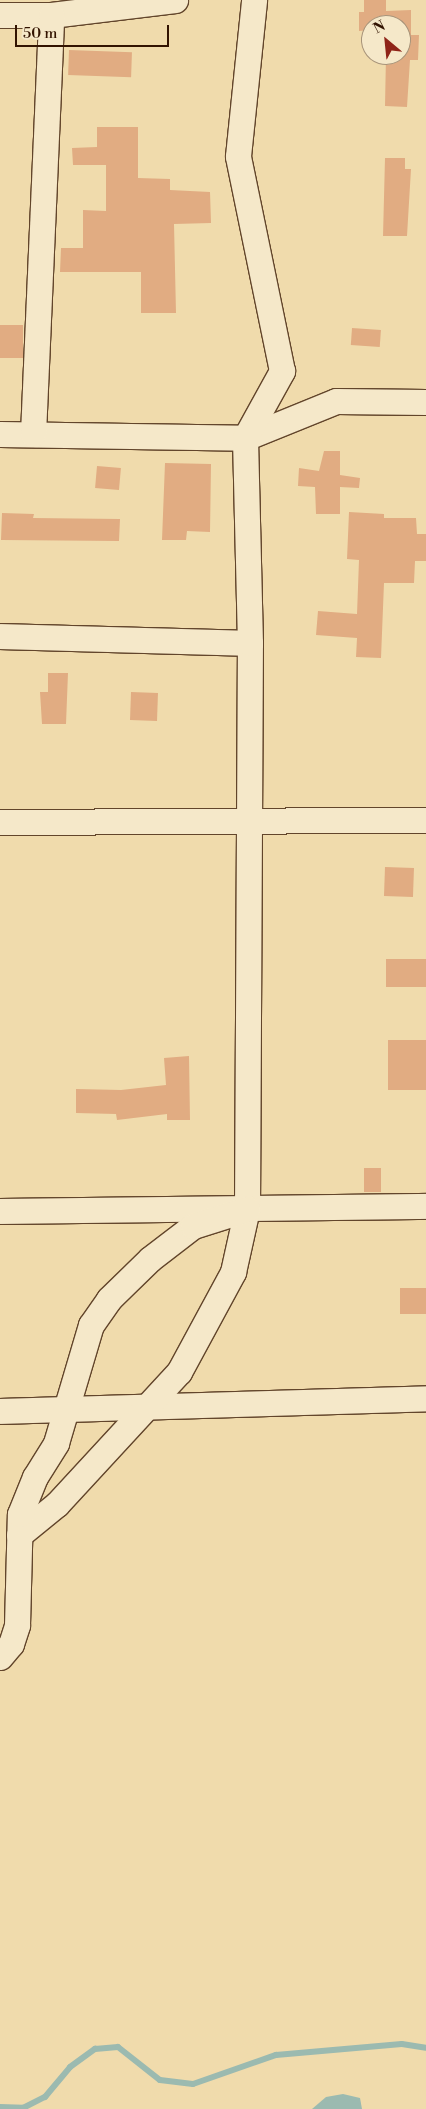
<!DOCTYPE html>
<html>
<head>
<meta charset="utf-8">
<style>
  body { margin:0 }
  #map { position:relative; width:426px; height:2109px; overflow:hidden; background:#f0dbac; font-family:"Libre Bodoni",serif }
  div>[style] { position:absolute }
  .water>* { inset:0; background:#9bbab0 }
  .stream>* { height:6px; margin:-3px; padding:0 3px; transform-origin:3px; border-radius:3px; background:#9bbab0 }
  .building>* { inset:0; background:#e1ac82; transform-origin:0 0 }
  .roads { filter:drop-shadow(1px 0 #62452b) drop-shadow(-1px 0 #62452b) drop-shadow(0 1px #62452b) drop-shadow(0 -1px #62452b) }
  .minor>* { height:25px; margin:-12.5px; padding:0 12.5px; transform-origin:12.5px; border-radius:12.5px; background:#f5e8c9 }
  span { translate:-50% -50%; white-space:nowrap; text-align:center; line-height:1.15; -webkit-text-stroke:5px #f5e8c9; paint-order:stroke }
  .north { position:absolute; left:361px; top:15px; width:50px; height:50px; box-sizing:border-box; background:#f5e8c9; border:1px solid #a79379; border-radius:50%; rotate:332deg; font-size:14px; font-weight:700; line-height:20px; text-align:center; color:#321300 }
  .north::after { content:''; display:block; margin:auto; width:18px; height:22px; background:#8f2418; clip-path:polygon(50% 0,100% 100%,50% 72%,0 100%) }
  .scale { position:absolute; left:15px; top:25px; width:154px; height:22px; box-sizing:border-box; border:2px solid #321300; border-top:0; padding-left:6px; font-size:15px; line-height:18px; white-space:nowrap; color:#321300; -webkit-text-stroke:4px #f5e8c9; paint-order:stroke }
</style>
</head>
<body>
<div id="map">
  <div class="water">
    <div style="clip-path:polygon(343px 2094px,360px 2098px,362px 2109px,312px 2109px,326px 2097px)"></div>
  </div>
  <div class="stream">
    <div style="left:0;top:2107px;width:23px;rotate:2deg"></div>
    <div style="left:23px;top:2108px;width:25px;rotate:-27deg"></div>
    <div style="left:45px;top:2097px;width:39px;rotate:-50deg"></div>
    <div style="left:70px;top:2067px;width:31px;rotate:-36deg"></div>
    <div style="left:95px;top:2049px;width:23px;rotate:-5deg"></div>
    <div style="left:118px;top:2047px;width:53px;rotate:38.2deg"></div>
    <div style="left:160px;top:2080px;width:33px;rotate:7deg"></div>
    <div style="left:193px;top:2084px;width:88px;rotate:-19.3deg"></div>
    <div style="left:276px;top:2055px;width:126px;rotate:-5deg"></div>
    <div style="left:402px;top:2044px;width:24px;rotate:9deg"></div>
  </div>
  <div class="building">
    <div style="clip-path:polygon(364px 0,386px 0,386px 11px,411px 10px,411px 35px,419px 35px,418px 60px,410px 60px,407px 107px,385px 106px,386px 55px,401px 55px,401px 25px,371px 25px,371px 30px,359px 31px,359px 12px,364px 12px)"></div>
    <div style="left:69px;top:50px;width:63px;height:25px;rotate:2deg"></div>
    <div style="clip-path:polygon(97px 127px,138px 127px,138px 178px,170px 179px,170px 190px,210px 192px,211px 223px,174px 224px,176px 313px,141px 313px,141px 272px,60px 272px,61px 248px,83px 248px,83px 210px,106px 211px,106px 165px,73px 165px,72px 148px,97px 147px)"></div>
    <div style="clip-path:polygon(385px 158px,405px 158px,405px 169px,411px 169px,407px 236px,383px 236px)"></div>
    <div style="left:0;top:325px;width:23px;height:33px"></div>
    <div style="left:352px;top:328px;width:29px;height:17px;rotate:4deg"></div>
    <div style="clip-path:polygon(324px 451px,340px 451px,340px 475px,360px 478px,359px 488px,340px 487px,340px 514px,316px 514px,315px 487px,298px 486px,299px 468px,319px 471px)"></div>
    <div style="clip-path:polygon(165px 463px,211px 464px,210px 532px,187px 531px,186px 540px,162px 540px)"></div>
    <div style="left:97px;top:466px;width:24px;height:22px;rotate:5deg"></div>
    <div style="clip-path:polygon(349px 512px,384px 514px,384px 518px,416px 518px,417px 534px,426px 534px,426px 561px,415px 561px,414px 583px,384px 583px,381px 658px,356px 657px,357px 638px,316px 635px,318px 611px,357px 614px,359px 560px,347px 559px)"></div>
    <div style="clip-path:polygon(2px 513px,34px 514px,33px 518px,120px 519px,119px 541px,1px 540px)"></div>
    <div style="clip-path:polygon(48px 673px,68px 673px,66px 724px,42px 724px,40px 692px,48px 692px)"></div>
    <div style="left:131px;top:692px;width:27px;height:28px;rotate:2deg"></div>
    <div style="left:385px;top:867px;width:29px;height:29px;rotate:2deg"></div>
    <div style="left:386px;top:959px;width:40px;height:28px"></div>
    <div style="left:388px;top:1040px;width:38px;height:50px"></div>
    <div style="clip-path:polygon(189px 1056px,190px 1120px,167px 1120px,167px 1114px,117px 1120px,116px 1114px,76px 1113px,76px 1089px,121px 1090px,166px 1085px,164px 1058px)"></div>
    <div style="left:364px;top:1168px;width:17px;height:24px"></div>
    <div style="left:426px;top:1288px;width:26px;height:26px;rotate:90deg"></div>
  </div>
  <div class="roads">
    <div class="minor">
      <div style="left:0;top:15px;width:51px"></div>
      <div style="left:51px;top:15px;width:125px;rotate:-6.9deg"></div>
      <div style="left:0;top:434px;width:245px;rotate:0.9deg"></div>
      <div style="left:245px;top:438px;width:98px;rotate:-22.1deg"></div>
      <div style="left:336px;top:401px;width:90px;rotate:0.6deg"></div>
      <div style="left:33px;top:434px;width:419px;rotate:-87.5deg"></div>
      <div style="left:0;top:636px;width:250px;rotate:1.6deg"></div>
      <div style="left:0;top:822px;width:426px;rotate:-0.3deg"></div>
      <div style="left:0;top:1211px;width:426px;rotate:-0.7deg"></div>
      <div style="left:0;top:1411px;width:426px;rotate:-1.7deg"></div>
      <div style="left:19px;top:1535px;width:49px;rotate:-39.2deg"></div>
      <div style="left:57px;top:1504px;width:180px;rotate:-47.3deg"></div>
      <div style="left:179px;top:1372px;width:114px;rotate:-61.6deg"></div>
      <div style="left:233px;top:1272px;width:65px;rotate:-77.5deg"></div>
      <div style="left:247px;top:1209px;width:566px;rotate:-89.7deg"></div>
      <div style="left:250px;top:643px;width:205px;rotate:-91.4deg"></div>
      <div style="left:245px;top:438px;width:77px;rotate:-61.1deg"></div>
      <div style="left:282px;top:371px;width:219px;rotate:-101.6deg"></div>
      <div style="left:238px;top:156px;width:157px;rotate:-84.1deg"></div>
      <div style="left:0;top:1657px;width:17px;rotate:-50deg"></div>
      <div style="left:11px;top:1644px;width:20px;rotate:-72deg"></div>
      <div style="left:17px;top:1625px;width:111px;rotate:-88.5deg"></div>
      <div style="left:20px;top:1514px;width:40px;rotate:-68deg"></div>
      <div style="left:35px;top:1477px;width:40px;rotate:-58deg"></div>
      <div style="left:56px;top:1443px;width:123px;rotate:-73.5deg"></div>
      <div style="left:91px;top:1325px;width:32px;rotate:-55deg"></div>
      <div style="left:109px;top:1299px;width:57px;rotate:-44.3deg"></div>
      <div style="left:150px;top:1259px;width:54px;rotate:-37.5deg"></div>
      <div style="left:193px;top:1226px;width:57px;rotate:-17.5deg"></div>
    </div>
  </div>
  <div class="north">N</div>
  <div class="scale">50 m</div>
</div>
</body>
</html>
